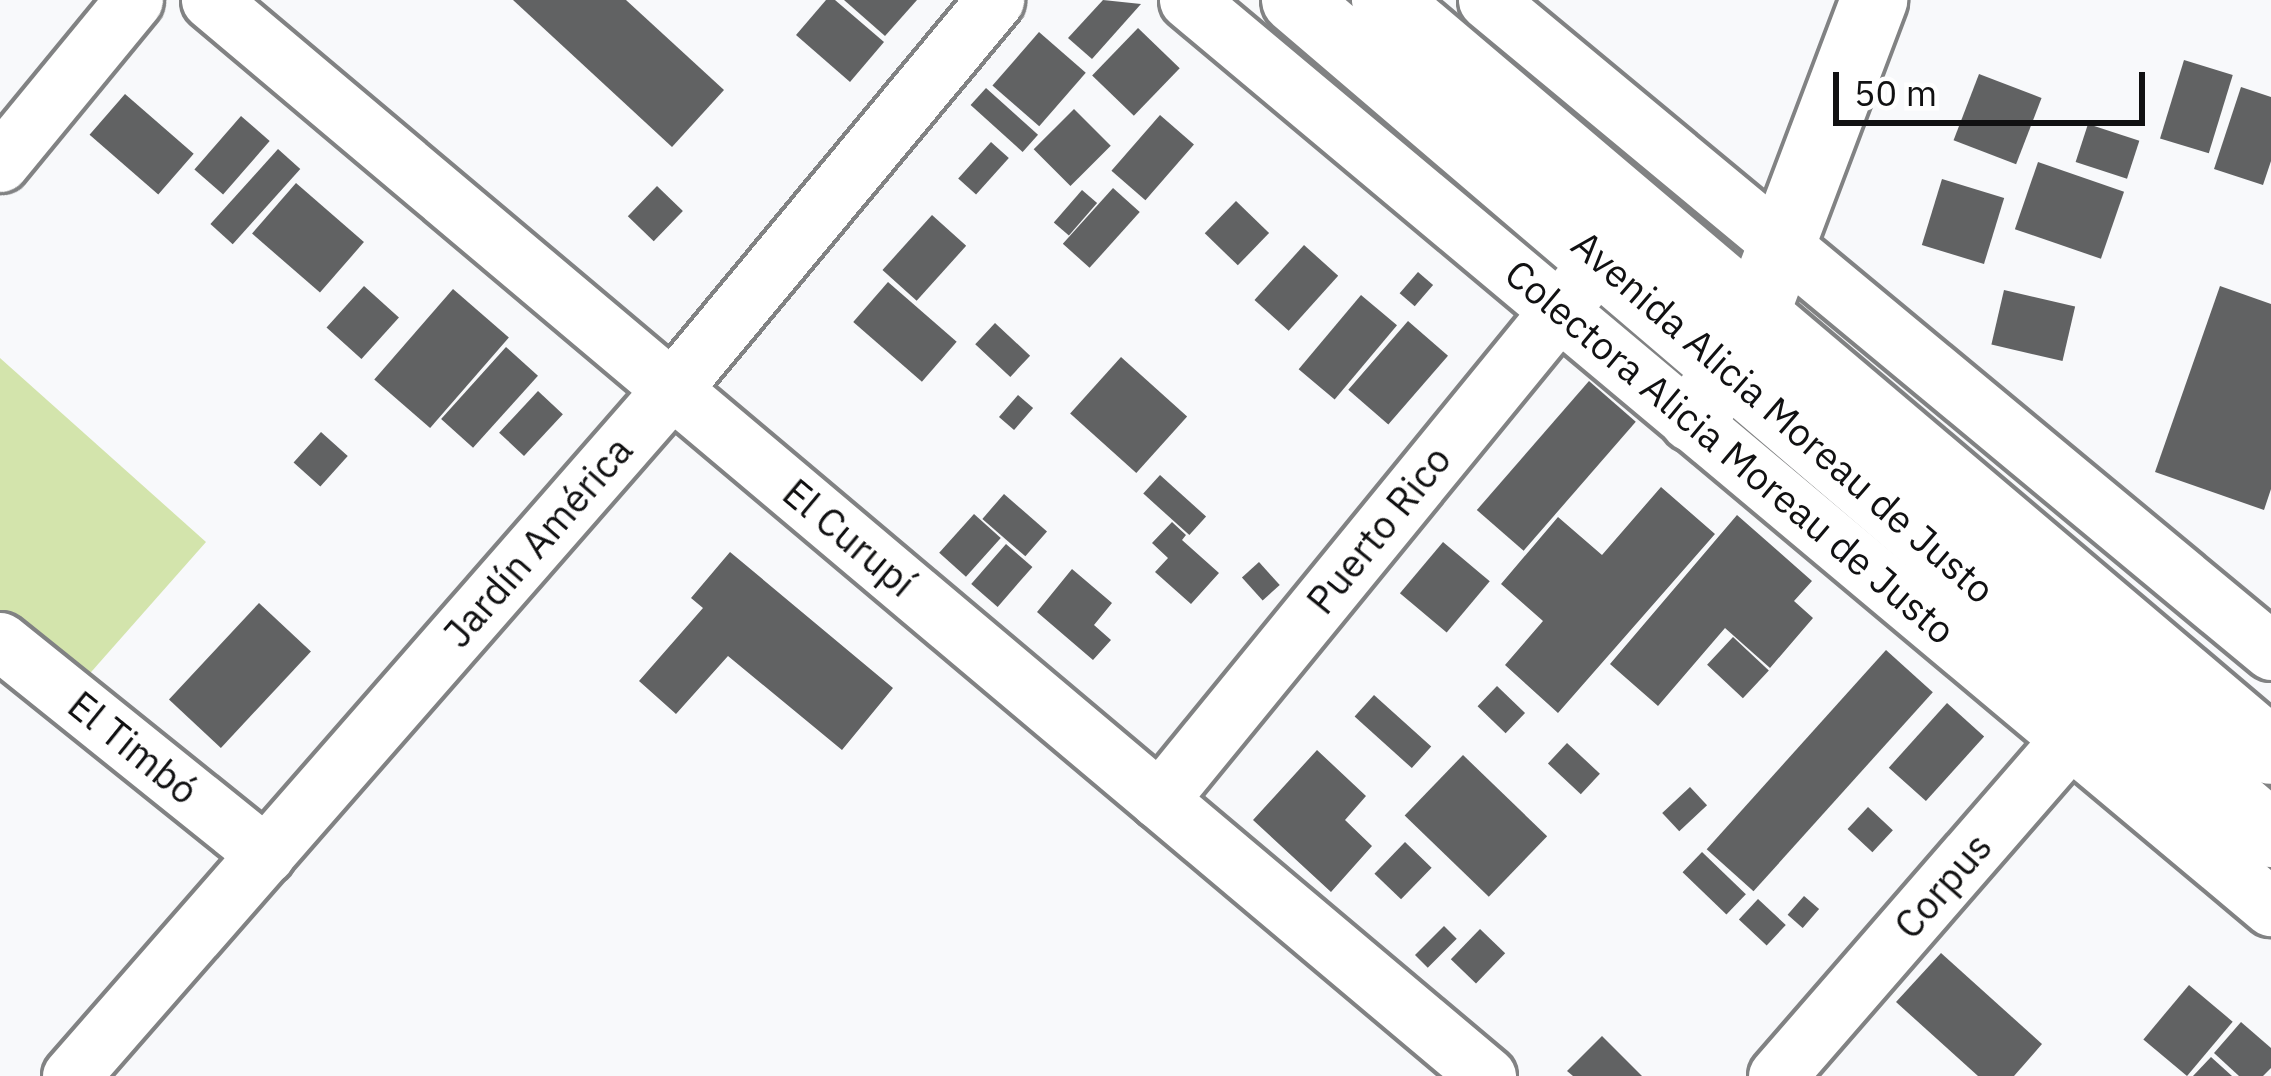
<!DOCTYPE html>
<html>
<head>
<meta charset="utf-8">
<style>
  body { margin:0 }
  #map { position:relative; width:2271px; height:1076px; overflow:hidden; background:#f8f9fb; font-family:"IBM Plex Sans",sans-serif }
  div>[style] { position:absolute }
  .green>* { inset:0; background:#d3e4ac }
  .building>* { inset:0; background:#616263; transform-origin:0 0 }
  .roads { filter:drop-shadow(3px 0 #818283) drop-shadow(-3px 0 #818283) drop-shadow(0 3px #818283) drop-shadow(0 -3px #818283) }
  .minor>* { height:57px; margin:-28.5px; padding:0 28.5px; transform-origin:28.5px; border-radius:28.5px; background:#fff }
  .major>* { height:66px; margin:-33px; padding:0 33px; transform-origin:33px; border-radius:33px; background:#fff }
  span { translate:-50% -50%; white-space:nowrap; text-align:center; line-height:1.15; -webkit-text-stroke:12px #fff; paint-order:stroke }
  .street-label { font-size:39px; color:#111112 }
  .scale { position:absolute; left:1833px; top:72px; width:312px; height:54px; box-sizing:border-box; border:6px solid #111112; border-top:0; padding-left:15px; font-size:36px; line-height:42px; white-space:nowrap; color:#111112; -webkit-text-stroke:9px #fff; paint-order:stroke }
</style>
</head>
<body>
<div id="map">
  <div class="green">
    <div style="clip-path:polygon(0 358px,206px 542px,77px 688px,0 620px)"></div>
  </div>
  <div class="building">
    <div style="clip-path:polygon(513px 0,626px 0,724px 90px,672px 147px)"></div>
    <div style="clip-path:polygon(826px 0,835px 0,884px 42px,850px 82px,796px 35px)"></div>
    <div style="clip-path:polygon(844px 0,917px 0,885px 36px)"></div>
    <div style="clip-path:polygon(1103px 0,1141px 4px,1092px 59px,1068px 38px)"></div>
    <div style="left:1138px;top:28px;width:58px;height:66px;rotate:44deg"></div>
    <div style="left:1039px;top:32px;width:62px;height:71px;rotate:41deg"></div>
    <div style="left:2184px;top:60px;width:51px;height:82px;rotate:17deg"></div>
    <div style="left:1979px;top:74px;width:67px;height:71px;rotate:21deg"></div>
    <div style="clip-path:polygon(2241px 87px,2271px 97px,2271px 161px,2263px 185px,2214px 169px)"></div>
    <div style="left:986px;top:88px;width:70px;height:23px;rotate:42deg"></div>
    <div style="left:125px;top:94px;width:91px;height:54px;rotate:41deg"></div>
    <div style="left:1074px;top:109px;width:52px;height:57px;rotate:45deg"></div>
    <div style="left:1160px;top:115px;width:45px;height:74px;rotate:41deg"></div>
    <div style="left:241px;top:116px;width:38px;height:71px;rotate:41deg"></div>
    <div style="left:2088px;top:124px;width:54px;height:40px;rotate:18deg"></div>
    <div style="left:991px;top:142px;width:24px;height:49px;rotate:42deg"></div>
    <div style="left:278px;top:149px;width:30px;height:101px;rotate:42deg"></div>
    <div style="left:2038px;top:162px;width:91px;height:71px;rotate:19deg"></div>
    <div style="left:1942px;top:179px;width:65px;height:69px;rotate:17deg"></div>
    <div style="left:296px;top:183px;width:90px;height:67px;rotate:41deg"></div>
    <div style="left:657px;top:186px;width:36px;height:42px;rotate:44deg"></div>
    <div style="left:1113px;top:188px;width:36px;height:75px;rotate:42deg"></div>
    <div style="left:1082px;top:190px;width:20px;height:43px;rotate:41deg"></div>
    <div style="left:1236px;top:201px;width:46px;height:45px;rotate:44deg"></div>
    <div style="left:932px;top:215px;width:46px;height:74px;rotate:42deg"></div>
    <div style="left:1304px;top:245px;width:46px;height:74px;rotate:42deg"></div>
    <div style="left:1418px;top:272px;width:20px;height:28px;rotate:41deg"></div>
    <div style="left:888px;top:282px;width:91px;height:53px;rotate:41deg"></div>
    <div style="left:364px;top:286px;width:47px;height:56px;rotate:42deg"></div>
    <div style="clip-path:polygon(2220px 286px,2271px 304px,2271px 489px,2264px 510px,2155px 472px)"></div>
    <div style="left:453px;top:289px;width:74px;height:120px;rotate:41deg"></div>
    <div style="left:2004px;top:290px;width:73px;height:56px;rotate:13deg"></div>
    <div style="left:1361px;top:295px;width:47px;height:97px;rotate:40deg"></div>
    <div style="left:1408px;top:321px;width:53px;height:91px;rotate:41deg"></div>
    <div style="left:995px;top:323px;width:48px;height:29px;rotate:43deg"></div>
    <div style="left:506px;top:347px;width:43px;height:97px;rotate:42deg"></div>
    <div style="left:1121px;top:357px;width:89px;height:76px;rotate:42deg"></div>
    <div style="left:1589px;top:381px;width:62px;height:171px;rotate:41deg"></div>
    <div style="left:538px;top:391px;width:34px;height:57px;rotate:43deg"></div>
    <div style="left:1018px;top:395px;width:20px;height:29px;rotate:41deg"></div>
    <div style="left:321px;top:432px;width:36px;height:41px;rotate:42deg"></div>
    <div style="left:1160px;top:475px;width:62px;height:25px;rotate:42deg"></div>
    <div style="clip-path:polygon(1661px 487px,1715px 534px,1558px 713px,1505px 665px,1543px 621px,1501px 584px,1558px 517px,1602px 555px)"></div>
    <div style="left:1004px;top:494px;width:57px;height:33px;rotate:41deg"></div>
    <div style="left:974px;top:514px;width:36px;height:52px;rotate:42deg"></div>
    <div style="clip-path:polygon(1737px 515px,1812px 581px,1794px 601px,1813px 618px,1770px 668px,1725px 628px,1658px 706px,1610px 664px)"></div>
    <div style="clip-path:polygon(1172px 522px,1186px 535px,1182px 540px,1219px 573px,1191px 604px,1155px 572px,1168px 558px,1152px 543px)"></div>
    <div style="left:1443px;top:542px;width:61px;height:67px;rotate:40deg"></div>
    <div style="left:1006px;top:544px;width:35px;height:53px;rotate:41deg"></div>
    <div style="clip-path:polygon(730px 552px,893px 688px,842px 750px,728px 656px,676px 714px,639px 681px,703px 608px,691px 598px)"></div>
    <div style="left:1259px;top:562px;width:31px;height:23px;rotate:48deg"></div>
    <div style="clip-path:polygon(1072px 569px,1112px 603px,1094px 625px,1111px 640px,1093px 660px,1037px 612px)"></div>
    <div style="left:259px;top:603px;width:71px;height:132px;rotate:43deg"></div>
    <div style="left:1733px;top:637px;width:49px;height:38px;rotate:43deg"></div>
    <div style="left:1886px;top:650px;width:63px;height:268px;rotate:42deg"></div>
    <div style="left:1497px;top:686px;width:39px;height:28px;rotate:44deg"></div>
    <div style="left:1374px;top:695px;width:77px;height:29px;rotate:42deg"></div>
    <div style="left:1947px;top:703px;width:50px;height:87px;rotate:42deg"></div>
    <div style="left:1567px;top:743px;width:45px;height:28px;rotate:43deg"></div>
    <div style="clip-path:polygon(1317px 750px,1366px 796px,1345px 820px,1372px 846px,1331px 892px,1253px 820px)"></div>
    <div style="left:1463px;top:755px;width:117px;height:84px;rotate:44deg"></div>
    <div style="left:1690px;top:787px;width:25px;height:38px;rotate:47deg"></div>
    <div style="left:1868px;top:807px;width:34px;height:30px;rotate:43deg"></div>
    <div style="left:1405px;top:842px;width:37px;height:44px;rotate:44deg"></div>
    <div style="left:1702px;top:852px;width:61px;height:28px;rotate:44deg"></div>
    <div style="left:1804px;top:896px;width:20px;height:25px;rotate:41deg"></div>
    <div style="left:1758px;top:899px;width:38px;height:28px;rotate:43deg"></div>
    <div style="left:1444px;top:926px;width:18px;height:41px;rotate:45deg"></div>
    <div style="left:1480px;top:929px;width:35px;height:42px;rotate:44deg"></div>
    <div style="clip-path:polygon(1941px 953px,2042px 1044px,2014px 1076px,1978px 1076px,1896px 1002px)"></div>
    <div style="left:2189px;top:985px;width:57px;height:71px;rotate:40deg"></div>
    <div style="clip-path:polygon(2241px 1022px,2271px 1048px,2271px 1068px,2263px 1076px,2239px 1076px,2214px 1053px)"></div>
    <div style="clip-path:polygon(1602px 1036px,1642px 1076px,1573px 1076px,1567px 1071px)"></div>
    <div style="clip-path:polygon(2211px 1057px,2232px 1076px,2193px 1076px)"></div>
  </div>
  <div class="roads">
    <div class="minor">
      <div style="left:210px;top:0;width:1670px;rotate:40.12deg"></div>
      <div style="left:1188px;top:0;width:1413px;rotate:39.95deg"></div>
      <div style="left:1487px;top:0;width:1019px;rotate:39.7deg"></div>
      <div style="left:0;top:163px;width:211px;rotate:-50.6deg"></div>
      <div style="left:0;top:641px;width:341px;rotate:38.8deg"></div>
      <div style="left:1159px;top:800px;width:669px;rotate:-50.76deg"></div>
      <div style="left:71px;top:1076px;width:913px;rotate:-48.82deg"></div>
      <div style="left:672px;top:389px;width:506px;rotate:-50.3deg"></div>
      <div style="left:1777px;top:1076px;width:488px;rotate:-49deg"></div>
    </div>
    <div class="major">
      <div style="left:1295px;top:0;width:1284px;rotate:40.51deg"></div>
      <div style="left:1385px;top:0;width:1161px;rotate:40.29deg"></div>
      <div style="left:1693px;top:419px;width:93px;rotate:-56deg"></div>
      <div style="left:1745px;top:342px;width:366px;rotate:-69.3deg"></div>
    </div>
  </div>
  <div class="street-label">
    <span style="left:1783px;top:417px;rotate:41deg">Avenida Alicia Moreau de Justo</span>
    <span style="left:1730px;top:452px;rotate:40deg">Colectora Alicia Moreau de Justo</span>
    <span style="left:1379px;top:530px;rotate:-51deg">Puerto Rico</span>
    <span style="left:849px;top:538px;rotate:40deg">El Curupí</span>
    <span style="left:538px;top:542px;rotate:-49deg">Jardín América</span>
    <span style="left:133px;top:748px;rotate:39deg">El Timbó</span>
    <span style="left:1943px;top:886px;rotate:-49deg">Corpus</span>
  </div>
  <div class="scale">50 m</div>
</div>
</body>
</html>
